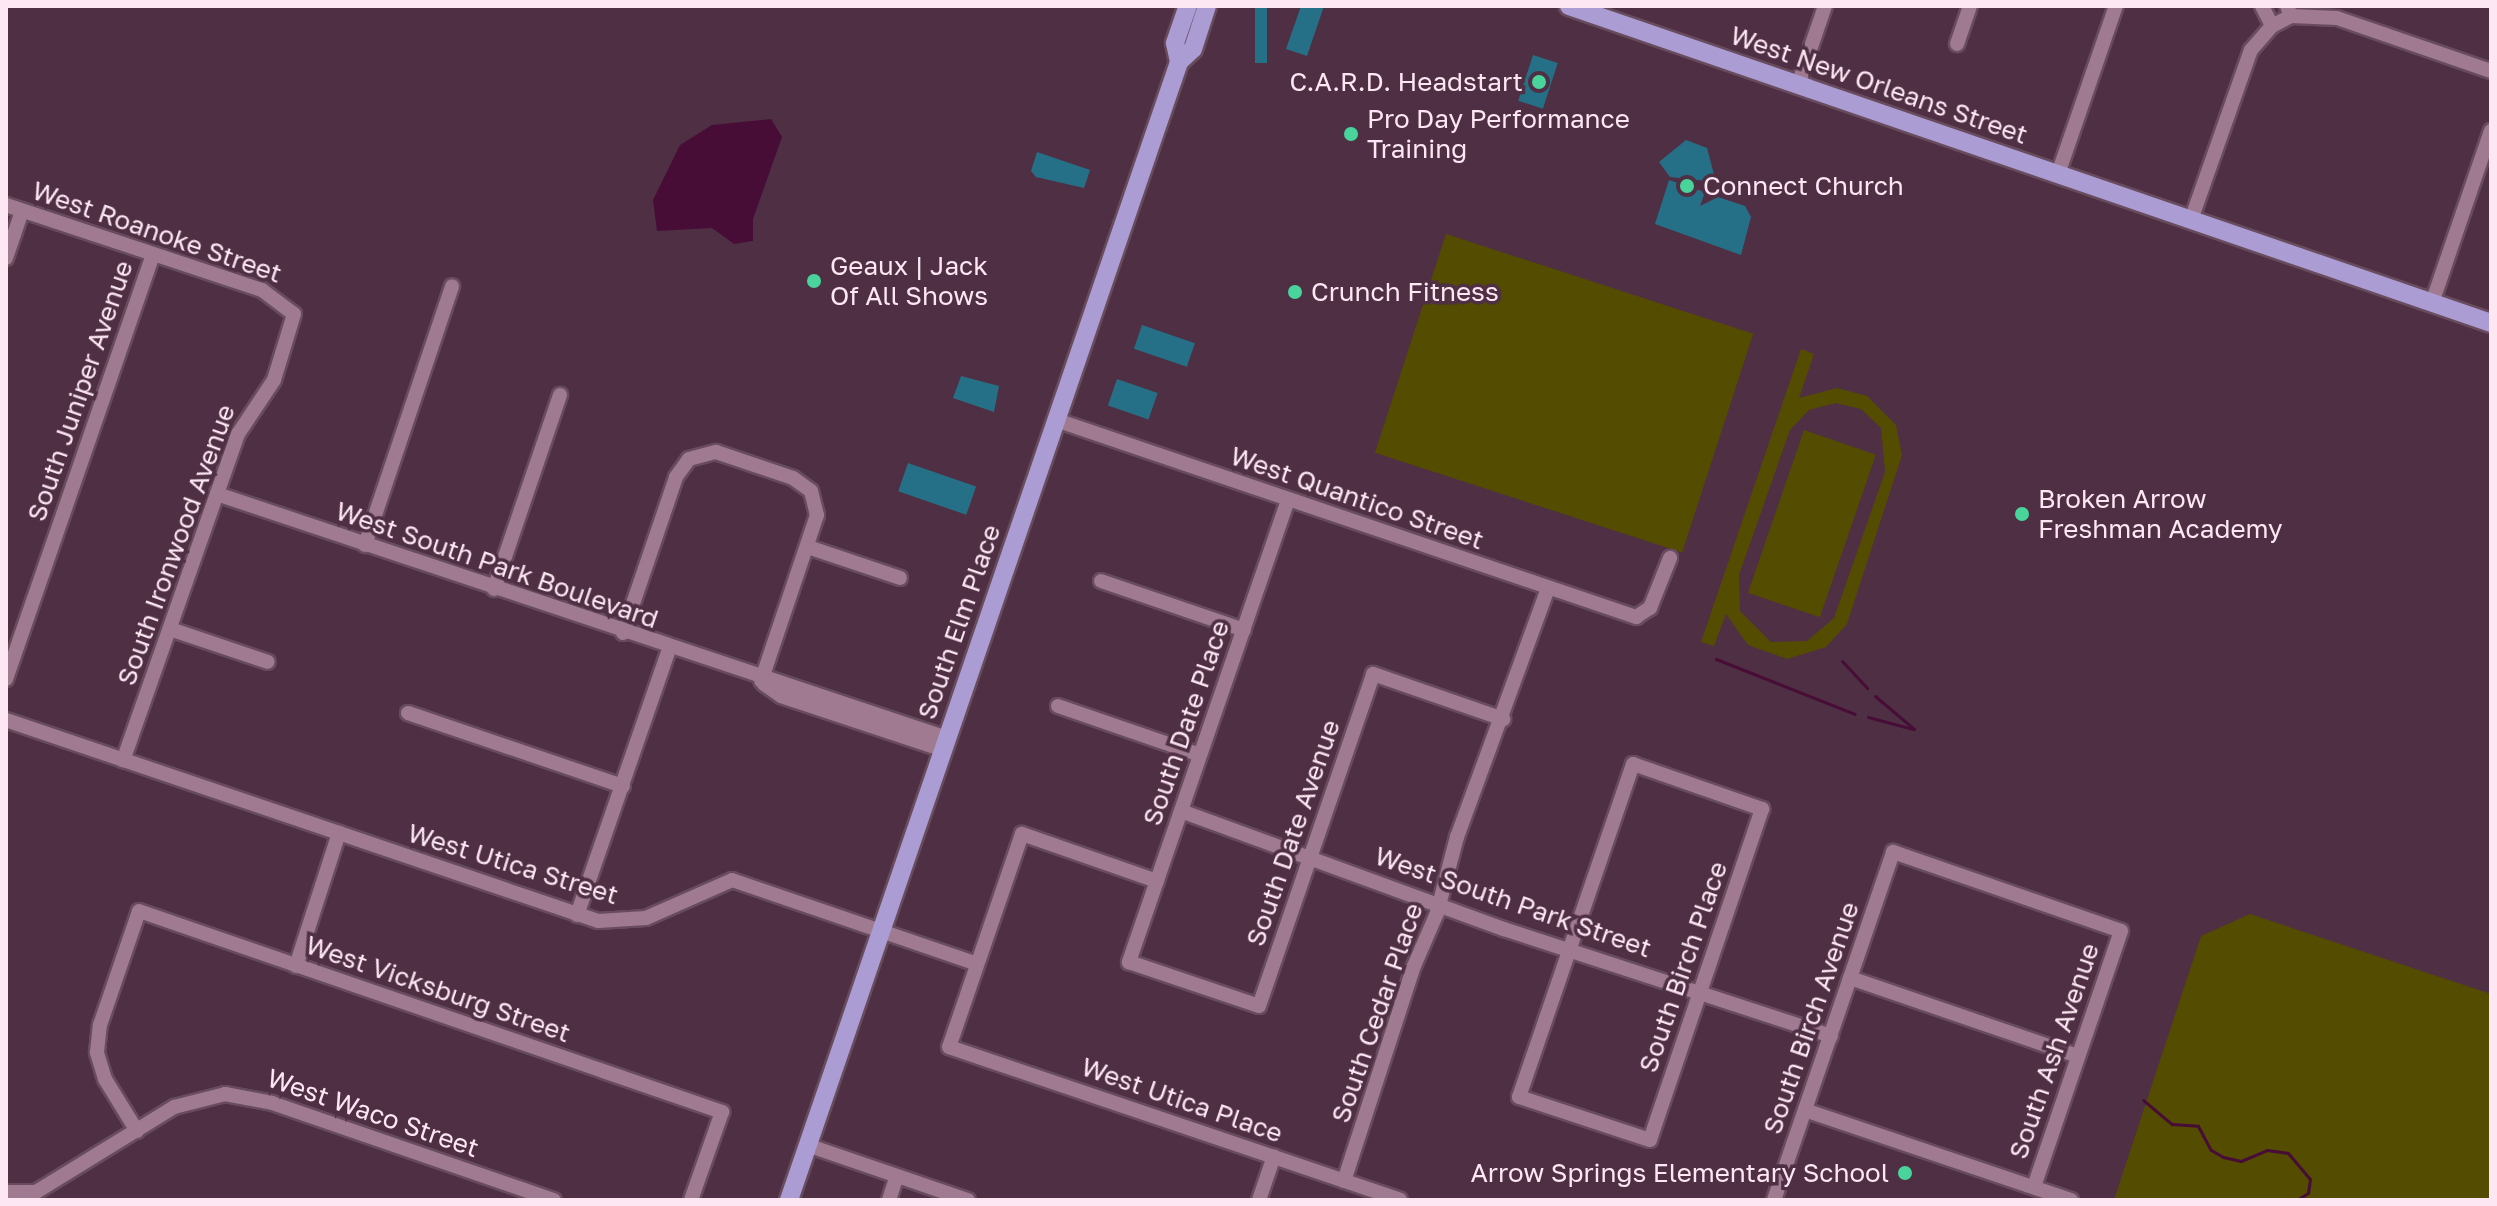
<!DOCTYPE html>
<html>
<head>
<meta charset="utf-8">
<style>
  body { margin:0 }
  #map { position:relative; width:2497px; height:1206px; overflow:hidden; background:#4f2f43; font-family:"Golos Text",sans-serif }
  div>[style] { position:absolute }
  .green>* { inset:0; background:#544c01; transform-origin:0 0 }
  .water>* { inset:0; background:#470d36 }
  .stream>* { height:3px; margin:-1.5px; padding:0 1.5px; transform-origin:1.5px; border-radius:1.5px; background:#470d36 }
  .building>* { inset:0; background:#267087; transform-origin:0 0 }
  .roads { filter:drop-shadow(2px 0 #684c5e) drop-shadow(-2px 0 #684c5e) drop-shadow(0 2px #684c5e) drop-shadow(0 -2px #684c5e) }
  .minor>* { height:14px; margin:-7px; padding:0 7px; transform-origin:7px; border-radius:7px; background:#9f7a90 }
  .major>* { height:18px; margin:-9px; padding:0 9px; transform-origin:9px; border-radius:9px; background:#ab9dd3 }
  .dots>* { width:22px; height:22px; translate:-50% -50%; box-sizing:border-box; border:4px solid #4f2f43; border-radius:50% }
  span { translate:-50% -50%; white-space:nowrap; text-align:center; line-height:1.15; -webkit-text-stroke:7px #4f2f43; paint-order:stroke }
  .poi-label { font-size:26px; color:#fce7f3 }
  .right { translate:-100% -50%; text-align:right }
  .left { translate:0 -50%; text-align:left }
  .street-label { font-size:26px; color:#fce7f3 }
  .frame { position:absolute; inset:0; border:8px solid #fce7f3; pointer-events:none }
</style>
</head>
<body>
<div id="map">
  <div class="green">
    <div style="left:1446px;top:234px;width:323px;height:230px;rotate:18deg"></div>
    <div style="clip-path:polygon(evenodd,1801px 349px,1814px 354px,1799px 398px,1837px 388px,1867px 396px,1896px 425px,1902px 455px,1847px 624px,1826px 647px,1787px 659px,1748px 645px,1726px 614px,1714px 646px,1701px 642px,1801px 349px,1835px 403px,1861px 409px,1881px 428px,1885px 472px,1834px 618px,1807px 641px,1771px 642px,1740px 611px,1739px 575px,1790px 430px,1809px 410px,1835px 403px)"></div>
    <div style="left:1804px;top:430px;width:76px;height:172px;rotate:19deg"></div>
    <div style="clip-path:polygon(2250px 914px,2491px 994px,2491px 1200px,2114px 1200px,2201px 936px)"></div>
  </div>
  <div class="water">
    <div style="clip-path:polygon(771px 119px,782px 137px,753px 219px,753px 241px,734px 244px,712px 228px,657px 231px,653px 200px,680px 145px,712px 125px)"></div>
  </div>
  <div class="stream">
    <div style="left:1716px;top:659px;width:149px;rotate:21.6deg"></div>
    <div style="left:1842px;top:661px;width:37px;rotate:47deg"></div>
    <div style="left:1875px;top:696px;width:51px;rotate:40.2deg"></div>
    <div style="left:1868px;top:717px;width:47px;rotate:14.9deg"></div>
    <div style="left:2143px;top:1100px;width:38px;rotate:40deg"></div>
    <div style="left:2172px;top:1124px;width:26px;rotate:4deg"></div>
    <div style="left:2198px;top:1126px;width:27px;rotate:62deg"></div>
    <div style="left:2211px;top:1150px;width:14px;rotate:30deg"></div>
    <div style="left:2223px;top:1157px;width:18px;rotate:13deg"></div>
    <div style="left:2241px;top:1161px;width:28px;rotate:-23deg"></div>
    <div style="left:2267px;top:1150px;width:21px;rotate:8deg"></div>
    <div style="left:2288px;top:1153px;width:34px;rotate:50deg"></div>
    <div style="left:2310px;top:1179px;width:14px;rotate:98deg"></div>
    <div style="left:2308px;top:1193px;width:13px;rotate:148deg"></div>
  </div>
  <div class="building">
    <div style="left:1255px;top:6px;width:12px;height:57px"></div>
    <div style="clip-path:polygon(1301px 6px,1324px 6px,1307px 56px,1286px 49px)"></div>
    <div style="left:1533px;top:55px;width:26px;height:48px;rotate:18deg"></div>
    <div style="clip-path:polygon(1686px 140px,1707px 148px,1716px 182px,1670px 177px,1659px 162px)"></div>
    <div style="clip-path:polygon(1037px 152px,1090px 170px,1084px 188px,1036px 177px,1031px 171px)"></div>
    <div style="clip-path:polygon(1669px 180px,1705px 192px,1700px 206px,1718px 197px,1745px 206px,1751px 217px,1741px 255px,1655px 224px)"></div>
    <div style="left:1142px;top:325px;width:56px;height:25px;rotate:19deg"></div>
    <div style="clip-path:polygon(961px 376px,999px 386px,994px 412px,953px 398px)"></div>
    <div style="left:1117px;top:379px;width:43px;height:28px;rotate:19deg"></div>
    <div style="left:908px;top:463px;width:72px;height:30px;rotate:19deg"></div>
  </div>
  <div class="roads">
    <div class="minor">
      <div style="left:2262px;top:6px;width:22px;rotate:63deg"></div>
      <div style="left:2287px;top:6px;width:11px;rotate:68deg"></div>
      <div style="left:2291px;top:16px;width:46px;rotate:2.5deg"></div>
      <div style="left:2337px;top:18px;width:163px;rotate:19deg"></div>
      <div style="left:1957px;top:44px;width:40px;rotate:-71.1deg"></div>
      <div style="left:1798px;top:85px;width:83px;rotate:-71.1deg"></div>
      <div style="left:2058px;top:174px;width:178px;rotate:-71deg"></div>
      <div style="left:6px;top:205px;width:270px;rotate:18.4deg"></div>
      <div style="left:262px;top:290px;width:40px;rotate:37deg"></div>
      <div style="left:294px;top:314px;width:69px;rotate:106.9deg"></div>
      <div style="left:274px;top:380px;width:65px;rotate:123.7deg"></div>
      <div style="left:238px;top:434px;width:346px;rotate:109.4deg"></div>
      <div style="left:2191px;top:220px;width:180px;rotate:-70.6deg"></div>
      <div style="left:2251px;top:50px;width:32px;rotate:-49deg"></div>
      <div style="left:2272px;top:26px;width:21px;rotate:-28deg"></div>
      <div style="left:6px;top:258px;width:50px;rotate:-71.2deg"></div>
      <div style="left:2432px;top:303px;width:182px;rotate:-71.1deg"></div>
      <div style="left:1056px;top:420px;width:613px;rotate:18.76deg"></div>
      <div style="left:1636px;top:617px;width:17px;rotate:-33deg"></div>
      <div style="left:1650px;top:608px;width:54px;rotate:-68.2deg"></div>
      <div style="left:217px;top:494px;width:770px;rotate:18.48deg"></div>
      <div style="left:1288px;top:500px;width:489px;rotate:109deg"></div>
      <div style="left:1129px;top:962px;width:137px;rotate:18.7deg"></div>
      <div style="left:1259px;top:1006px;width:351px;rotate:-71deg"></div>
      <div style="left:1373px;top:674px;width:138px;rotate:19.1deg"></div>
      <div style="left:365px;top:545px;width:273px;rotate:-71.4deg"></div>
      <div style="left:808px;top:547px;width:97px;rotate:18.6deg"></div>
      <div style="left:1101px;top:581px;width:151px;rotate:18.9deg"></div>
      <div style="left:494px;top:589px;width:205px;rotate:-71.2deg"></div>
      <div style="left:170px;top:629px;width:103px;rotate:18.6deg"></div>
      <div style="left:623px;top:633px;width:165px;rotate:-71.2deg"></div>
      <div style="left:676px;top:477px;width:22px;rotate:-54deg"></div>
      <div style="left:689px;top:459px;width:28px;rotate:-15deg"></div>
      <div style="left:716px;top:452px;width:81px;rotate:18.7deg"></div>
      <div style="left:793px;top:478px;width:22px;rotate:36deg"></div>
      <div style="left:811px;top:491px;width:25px;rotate:76deg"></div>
      <div style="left:817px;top:515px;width:175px;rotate:108.6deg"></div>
      <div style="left:6px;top:679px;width:449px;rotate:-70.9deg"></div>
      <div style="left:764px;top:684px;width:21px;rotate:35deg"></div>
      <div style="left:781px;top:696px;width:171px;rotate:18.4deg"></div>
      <div style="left:1058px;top:706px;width:150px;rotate:19deg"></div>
      <div style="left:408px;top:713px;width:227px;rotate:18.8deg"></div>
      <div style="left:6px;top:720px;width:625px;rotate:18.75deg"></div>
      <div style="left:598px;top:921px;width:48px;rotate:-3.6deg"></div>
      <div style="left:646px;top:918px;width:94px;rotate:-23.8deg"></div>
      <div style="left:732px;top:880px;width:259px;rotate:18.9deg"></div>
      <div style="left:1633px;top:764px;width:137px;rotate:19.2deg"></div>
      <div style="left:1762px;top:809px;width:349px;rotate:108.7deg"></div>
      <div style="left:1650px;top:1140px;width:138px;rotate:-161.8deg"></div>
      <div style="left:1519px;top:1097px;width:352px;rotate:-71.1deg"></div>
      <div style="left:1181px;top:811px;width:344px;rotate:20.1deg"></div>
      <div style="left:1504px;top:929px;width:344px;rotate:18.1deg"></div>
      <div style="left:1157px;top:881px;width:143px;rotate:-160.8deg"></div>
      <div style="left:1022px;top:834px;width:225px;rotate:108.9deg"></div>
      <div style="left:949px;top:1047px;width:476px;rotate:18.7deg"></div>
      <div style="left:577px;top:915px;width:281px;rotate:-70.9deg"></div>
      <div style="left:296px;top:966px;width:140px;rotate:-72.1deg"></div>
      <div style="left:1850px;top:978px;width:241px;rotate:18.9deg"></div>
      <div style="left:1805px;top:1110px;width:281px;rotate:18.7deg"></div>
      <div style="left:137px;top:1131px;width:61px;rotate:-121.6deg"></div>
      <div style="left:105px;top:1079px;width:28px;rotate:-107deg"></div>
      <div style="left:97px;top:1052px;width:27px;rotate:-84deg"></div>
      <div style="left:100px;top:1025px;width:120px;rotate:-71.1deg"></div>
      <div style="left:139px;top:911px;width:617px;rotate:19.02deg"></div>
      <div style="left:722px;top:1112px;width:93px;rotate:109.4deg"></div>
      <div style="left:807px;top:1145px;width:170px;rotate:18.9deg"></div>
      <div style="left:1344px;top:1181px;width:226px;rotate:-72deg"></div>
      <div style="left:1414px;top:966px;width:58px;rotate:-66.5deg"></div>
      <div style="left:1437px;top:913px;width:79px;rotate:-75.3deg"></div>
      <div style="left:1457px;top:837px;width:264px;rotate:-69.9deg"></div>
      <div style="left:6px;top:1192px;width:30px"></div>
      <div style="left:36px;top:1192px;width:162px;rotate:-31.6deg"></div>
      <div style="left:174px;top:1107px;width:53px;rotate:-14.3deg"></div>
      <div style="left:225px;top:1094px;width:48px;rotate:10.8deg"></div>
      <div style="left:272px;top:1103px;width:298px;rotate:19deg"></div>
      <div style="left:889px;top:1200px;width:25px;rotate:-72deg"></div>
      <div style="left:1259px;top:1200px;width:46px;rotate:-71.2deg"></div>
      <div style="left:1774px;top:1200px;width:368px;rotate:-71.1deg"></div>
      <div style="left:1893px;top:852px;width:241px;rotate:19.1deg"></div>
      <div style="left:2121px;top:931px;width:270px;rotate:108.8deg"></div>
    </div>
    <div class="major">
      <div style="left:1569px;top:6px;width:975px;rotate:18.97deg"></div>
      <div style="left:1179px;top:62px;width:19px;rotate:-43deg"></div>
      <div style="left:1193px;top:49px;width:45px;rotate:-72deg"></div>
      <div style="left:789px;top:1200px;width:1203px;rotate:-71.08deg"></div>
      <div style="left:1179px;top:62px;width:19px;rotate:-102deg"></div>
      <div style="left:1175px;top:43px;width:39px;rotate:-71deg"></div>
    </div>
  </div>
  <div class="dots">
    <div style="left:1539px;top:82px;background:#49d49c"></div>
    <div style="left:1351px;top:134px;background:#49d49c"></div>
    <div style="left:1687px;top:186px;background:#49d49c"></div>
    <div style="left:814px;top:281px;background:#49d49c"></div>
    <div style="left:1295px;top:292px;background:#49d49c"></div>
    <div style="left:2022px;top:514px;background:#49d49c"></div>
    <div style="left:1905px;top:1173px;background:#49d49c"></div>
  </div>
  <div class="poi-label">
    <span class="right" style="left:1523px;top:82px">C.A.R.D. Headstart</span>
    <span class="left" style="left:1367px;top:134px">Pro Day Performance<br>Training</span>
    <span class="left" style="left:1703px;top:186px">Connect Church</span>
    <span class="left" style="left:830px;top:281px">Geaux | Jack<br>Of All Shows</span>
    <span class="left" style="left:1311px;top:292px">Crunch Fitness</span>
    <span class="left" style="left:2038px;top:514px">Broken Arrow<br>Freshman Academy</span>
    <span class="right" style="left:1889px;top:1173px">Arrow Springs Elementary School</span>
  </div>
  <div class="street-label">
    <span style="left:1879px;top:85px;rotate:19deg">West New Orleans Street</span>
    <span style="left:157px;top:232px;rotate:19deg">West Roanoke Street</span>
    <span style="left:80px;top:391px;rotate:-71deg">South Juniper Avenue</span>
    <span style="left:1357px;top:498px;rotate:19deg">West Quantico Street</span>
    <span style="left:176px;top:545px;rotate:-70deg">South Ironwood Avenue</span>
    <span style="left:497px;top:565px;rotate:19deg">West South Park Boulevard</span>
    <span style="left:959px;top:622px;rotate:-71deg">South Elm Place</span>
    <span style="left:1186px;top:723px;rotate:-71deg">South Date Place</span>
    <span style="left:1293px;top:833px;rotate:-71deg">South Date Avenue</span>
    <span style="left:513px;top:864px;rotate:17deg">West Utica Street</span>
    <span style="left:1513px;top:902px;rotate:19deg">West South Park Street</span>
    <span style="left:1683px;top:967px;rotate:-71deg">South Birch Place</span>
    <span style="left:438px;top:989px;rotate:19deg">West Vicksburg Street</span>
    <span style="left:1377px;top:1013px;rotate:-71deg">South Cedar Place</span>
    <span style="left:1811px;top:1018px;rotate:-71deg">South Birch Avenue</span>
    <span style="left:2054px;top:1051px;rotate:-71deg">South Ash Avenue</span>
    <span style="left:1182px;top:1100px;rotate:19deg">West Utica Place</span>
    <span style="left:373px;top:1113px;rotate:19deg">West Waco Street</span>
  </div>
  <div class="frame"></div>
</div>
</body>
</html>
